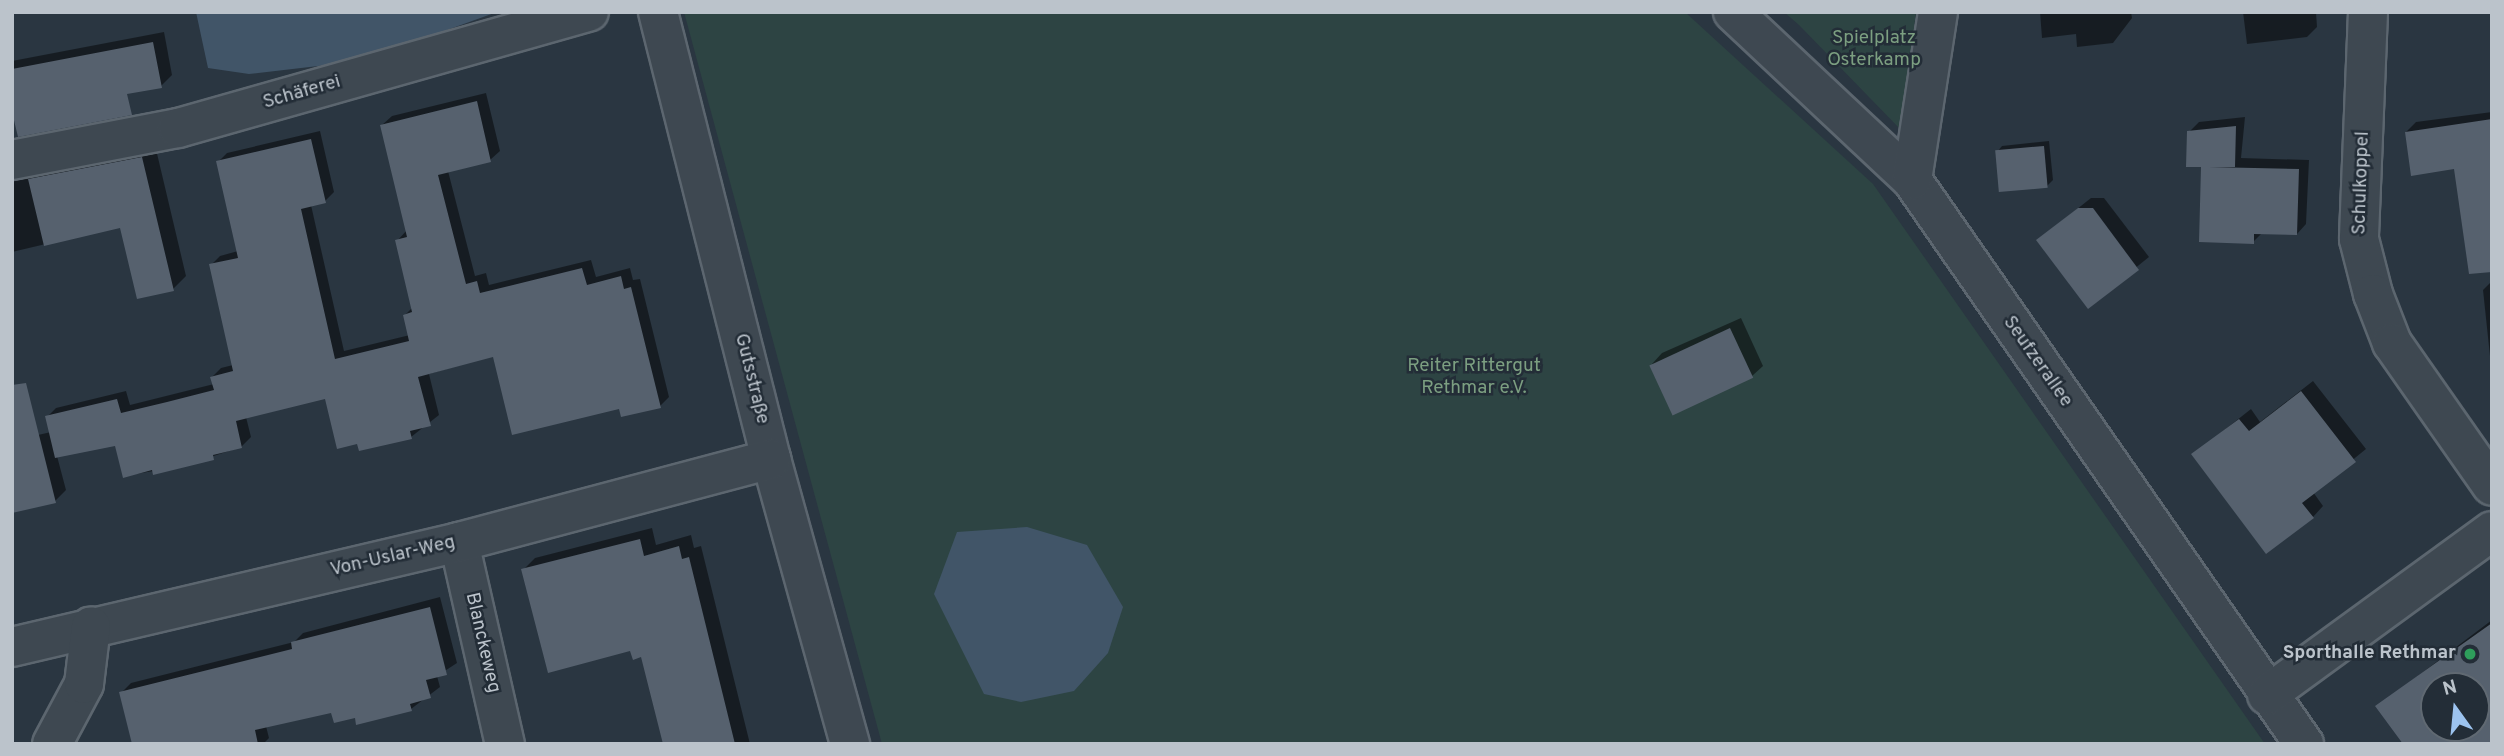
<!DOCTYPE html>
<html>
<head>
<meta charset="utf-8">
<style>
  body { margin:0 }
  #map { position:relative; width:2504px; height:756px; overflow:hidden; background:#2a3641; font-family:Overpass,sans-serif }
  div>[style] { position:absolute }
  .green>* { inset:0; background:#2d4443 }
  .water>* { inset:0; background:#415568 }
  .shadow>* { inset:0; background:#0007 }
  .building>* { inset:0; background:#56616e; transform-origin:0 0 }
  .roads { filter:drop-shadow(2px 0 #5c666f) drop-shadow(-2px 0 #5c666f) drop-shadow(0 2px #5c666f) drop-shadow(0 -2px #5c666f) }
  .minor>* { height:38px; margin:-19px; padding:0 19px; transform-origin:19px; border-radius:19px; background:#3e4851 }
  .dots>* { width:19px; height:19px; translate:-50% -50%; box-sizing:border-box; border:4px solid #232d37; border-radius:50% }
  span { translate:-50% -50%; white-space:nowrap; text-align:center; line-height:1.15; -webkit-text-stroke:5px #232d37; paint-order:stroke }
  .park-label { font-size:19px; color:#7c9f81 }
  .street-label { font-size:19px; color:#bbc3cb }
  .poi-label { font-size:19px; color:#bbc3cb; font-weight:700 }
  .right { translate:-100% -50%; text-align:right }
  .frame { position:absolute; inset:0; border:14px solid #bbc3cb; pointer-events:none }
  .north { position:absolute; left:2420px; top:672px; width:70px; height:70px; box-sizing:border-box; background:#232d37; border:2px solid #606972; border-radius:50%; rotate:345deg; font-size:19px; font-weight:700; line-height:28px; text-align:center; color:#bbc3cb }
  .north::after { content:''; display:block; margin:auto; width:24px; height:32px; background:#9cc3ef; clip-path:polygon(50% 0,100% 100%,50% 72%,0 100%) }
</style>
</head>
<body>
<div id="map">
  <div class="green">
    <div style="clip-path:polygon(684px 12px,1685px 12px,1873px 184px,2265px 744px,882px 744px)"></div>
    <div style="clip-path:polygon(1784px 12px,1916px 12px,1901px 130px,1799px 25px)"></div>
  </div>
  <div class="water">
    <div style="clip-path:polygon(196px 12px,497px 12px,361px 61px,249px 74px,208px 68px)"></div>
    <div style="clip-path:polygon(1027px 527px,1087px 545px,1123px 607px,1108px 653px,1074px 691px,1021px 702px,984px 694px,934px 594px,957px 532px)"></div>
  </div>
  <div class="shadow">
    <div style="clip-path:polygon(2040px 12px,2131px 12px,2132px 18px,2113px 43px,2077px 47px,2076px 34px,2042px 38px)"></div>
    <div style="clip-path:polygon(2243px 12px,2316px 12px,2317px 27px,2307px 37px,2247px 44px)"></div>
    <div style="clip-path:polygon(164px 32px,172px 75px,161px 86px,12px 114px,12px 61px)"></div>
    <div style="clip-path:polygon(486px 93px,500px 151px,490px 160px,448px 171px,475px 276px,486px 273px,489px 285px,591px 260px,596px 277px,630px 268px,633px 280px,640px 279px,669px 397px,660px 406px,620px 407px,494px 355px,429px 374px,439px 415px,411px 437px,359px 442px,326px 397px,246px 417px,251px 437px,241px 447px,183px 466px,124px 476px,116px 444px,57px 456px,66px 490px,55px 501px,12px 441px,51px 432px,47px 417px,56px 408px,126px 391px,130px 405px,214px 384px,212px 377px,221px 368px,233px 365px,211px 265px,220px 256px,238px 251px,218px 162px,227px 153px,320px 131px,334px 192px,325px 201px,311px 205px,344px 351px,410px 335px,405px 315px,413px 307px,397px 241px,407px 230px,382px 125px,392px 116px)"></div>
    <div style="clip-path:polygon(2492px 112px,2492px 203px,2456px 167px,2406px 132px,2416px 122px)"></div>
    <div style="clip-path:polygon(2245px 117px,2241px 158px,2309px 160px,2306px 224px,2297px 234px,2262px 233px,2253px 242px,2203px 165px,2189px 132px,2199px 122px)"></div>
    <div style="clip-path:polygon(2049px 141px,2053px 180px,2047px 186px,1997px 152px,2002px 146px)"></div>
    <div style="clip-path:polygon(155px 145px,186px 276px,173px 289px,122px 226px,12px 252px,12px 178px)"></div>
    <div style="clip-path:polygon(2091px 198px,2104px 198px,2149px 257px,2088px 306px,2038px 240px)"></div>
    <div style="clip-path:polygon(2492px 281px,2492px 375px,2483px 290px)"></div>
    <div style="clip-path:polygon(1741px 318px,1763px 366px,1752px 376px,1652px 364px,1662px 353px)"></div>
    <div style="clip-path:polygon(2313px 381px,2366px 449px,2313px 492px,2323px 506px,2313px 517px,2194px 454px,2251px 409px,2260px 422px)"></div>
    <div style="clip-path:polygon(652px 528px,656px 545px,691px 535px,694px 548px,701px 546px,750px 744px,665px 744px,643px 655px,523px 570px,535px 558px)"></div>
    <div style="clip-path:polygon(440px 597px,457px 663px,437px 676px,440px 687px,411px 709px,356px 716px,333px 711px,266px 726px,269px 738px,263px 744px,134px 744px,121px 693px,131px 683px,294px 642px,303px 633px)"></div>
    <div style="clip-path:polygon(evenodd,2492px 620px,2492px 744px,2405px 744px,2378px 706px,2492px 620px,2434px 686px,2476px 686px,2476px 728px,2434px 728px,2434px 686px)"></div>
  </div>
  <div class="building">
    <div style="clip-path:polygon(153px 42px,162px 88px,127px 94px,132px 115px,18px 137px,12px 112px,12px 69px)"></div>
    <div style="clip-path:polygon(477px 101px,491px 162px,438px 175px,466px 284px,477px 281px,480px 293px,582px 268px,587px 285px,621px 276px,624px 289px,631px 287px,661px 408px,621px 417px,619px 409px,512px 435px,493px 357px,418px 377px,431px 426px,410px 431px,412px 439px,359px 451px,357px 444px,337px 449px,325px 399px,236px 421px,242px 448px,213px 455px,214px 460px,153px 475px,152px 470px,123px 478px,115px 446px,55px 458px,45px 416px,117px 399px,121px 413px,167px 402px,214px 390px,210px 377px,233px 371px,209px 264px,238px 258px,216px 161px,311px 139px,326px 203px,301px 209px,335px 359px,409px 341px,403px 315px,412px 312px,395px 240px,407px 237px,380px 125px)"></div>
    <div style="clip-path:polygon(2492px 119px,2492px 272px,2469px 274px,2454px 169px,2411px 176px,2405px 132px)"></div>
    <div style="clip-path:polygon(2236px 126px,2235px 167px,2209px 167px,2299px 169px,2297px 235px,2254px 234px,2254px 244px,2199px 242px,2201px 167px,2186px 167px,2187px 131px)"></div>
    <div style="left:2044px;top:146px;width:42px;height:49px;rotate:85deg"></div>
    <div style="clip-path:polygon(142px 157px,174px 291px,137px 299px,120px 228px,44px 246px,28px 179px)"></div>
    <div style="clip-path:polygon(2078px 208px,2093px 208px,2139px 270px,2088px 309px,2036px 240px)"></div>
    <div style="left:1730px;top:328px;width:55px;height:89px;rotate:65deg"></div>
    <div style="clip-path:polygon(26px 383px,56px 503px,12px 513px,12px 385px)"></div>
    <div style="clip-path:polygon(2301px 391px,2356px 462px,2302px 503px,2314px 518px,2266px 554px,2191px 454px,2239px 419px,2249px 431px)"></div>
    <div style="clip-path:polygon(640px 539px,644px 556px,679px 546px,682px 559px,689px 557px,735px 744px,663px 744px,641px 657px,633px 660px,630px 651px,548px 673px,521px 569px)"></div>
    <div style="clip-path:polygon(430px 607px,447px 675px,426px 680px,431px 698px,410px 704px,412px 711px,356px 725px,355px 718px,334px 723px,331px 713px,255px 730px,258px 744px,132px 744px,119px 692px,292px 649px,291px 642px)"></div>
    <div style="clip-path:polygon(evenodd,2492px 623px,2492px 744px,2403px 744px,2375px 706px,2492px 623px,2434px 686px,2476px 686px,2476px 728px,2434px 728px,2434px 686px)"></div>
  </div>
  <div class="roads">
    <div class="minor">
      <div style="left:658px;top:12px;width:461px;rotate:75.8deg"></div>
      <div style="left:771px;top:459px;width:296px;rotate:74.5deg"></div>
      <div style="left:1733px;top:12px;width:245px;rotate:43.2deg"></div>
      <div style="left:1912px;top:180px;width:687px;rotate:55.2deg"></div>
      <div style="left:2368px;top:12px;width:227px;rotate:92.3deg"></div>
      <div style="left:2359px;top:239px;width:57px;rotate:75.7deg"></div>
      <div style="left:2373px;top:294px;width:53px;rotate:68.8deg"></div>
      <div style="left:2392px;top:343px;width:174px;rotate:55deg"></div>
      <div style="left:12px;top:160px;width:169px;rotate:-10.9deg"></div>
      <div style="left:178px;top:128px;width:427px;rotate:-15.8deg"></div>
      <div style="left:1912px;top:180px;width:170px;rotate:-81.2deg"></div>
      <div style="left:459px;top:542px;width:207px;rotate:77.2deg"></div>
      <div style="left:12px;top:647px;width:459px;rotate:-13.2deg"></div>
      <div style="left:459px;top:542px;width:323px;rotate:-14.9deg"></div>
      <div style="left:2267px;top:695px;width:278px;rotate:-36.1deg"></div>
      <div style="left:52px;top:744px;width:68px;rotate:-61.9deg"></div>
      <div style="left:84px;top:684px;width:58px;rotate:-83.1deg"></div>
    </div>
  </div>
  <div class="dots">
    <div style="left:2470px;top:654px;background:#2e9e5b"></div>
  </div>
  <div class="park-label">
    <span style="left:1874px;top:50px">Spielplatz<br>Osterkamp</span>
    <span style="left:1474px;top:378px">Reiter Rittergut<br>Rethmar e.V.</span>
  </div>
  <div class="street-label">
    <span style="left:302px;top:93px;rotate:-16deg">Schäferei</span>
    <span style="left:2362px;top:183px;rotate:-88deg">Schulkoppel</span>
    <span style="left:2037px;top:362px;rotate:55deg">Seufzerallee</span>
    <span style="left:751px;top:379px;rotate:76deg">Gutsstraße</span>
    <span style="left:393px;top:557px;rotate:-13deg">Von-Uslar-Weg</span>
    <span style="left:482px;top:643px;rotate:77deg">Blanckeweg</span>
  </div>
  <div class="poi-label">
    <span class="right" style="left:2456px;top:654px">Sporthalle Rethmar</span>
  </div>
  <div class="frame"></div>
  <div class="north">N</div>
</div>
</body>
</html>
